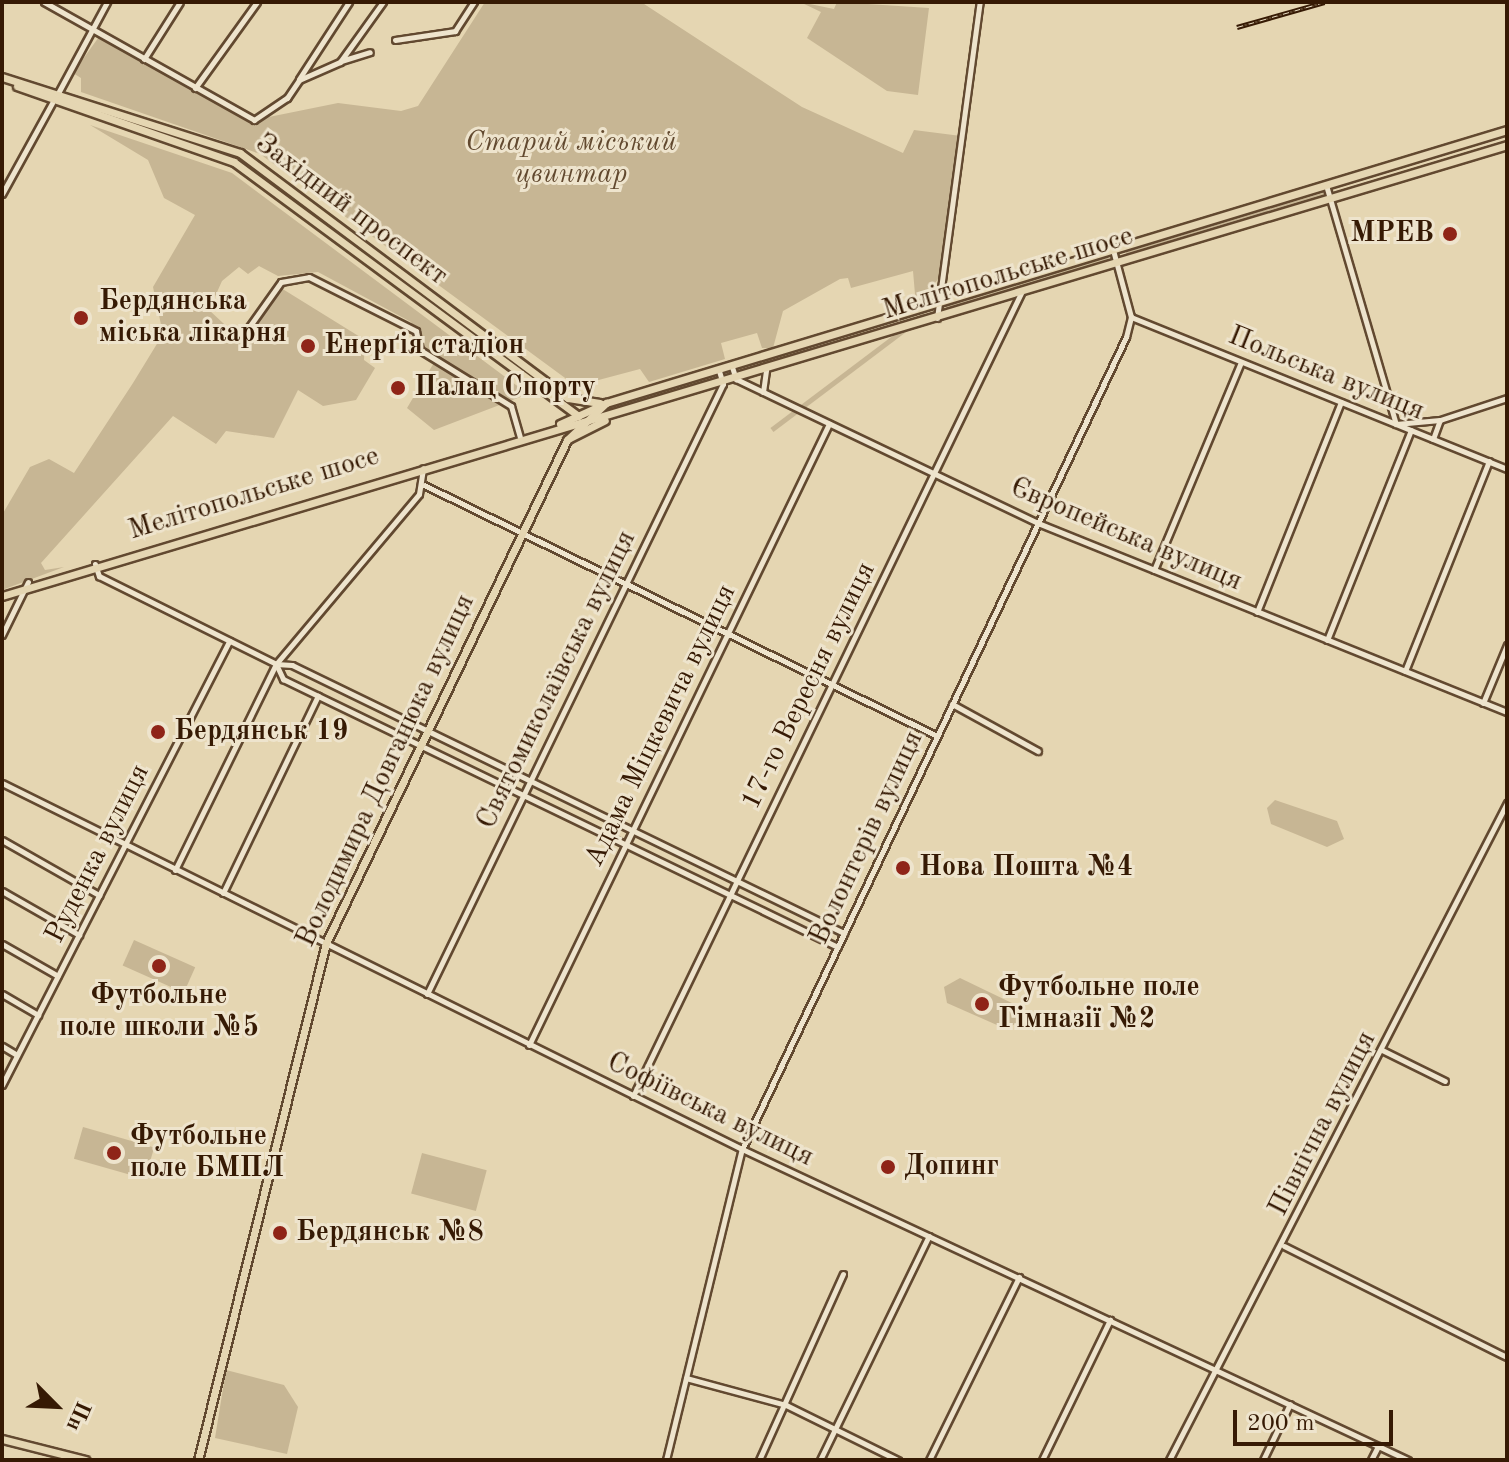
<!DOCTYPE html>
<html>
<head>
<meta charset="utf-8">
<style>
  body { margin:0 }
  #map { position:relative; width:1509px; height:1462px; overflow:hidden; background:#e5d6b2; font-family:"Old Standard TT",serif }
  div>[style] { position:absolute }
  .green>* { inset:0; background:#c7b694; transform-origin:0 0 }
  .roads { filter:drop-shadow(2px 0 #624930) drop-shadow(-2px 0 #624930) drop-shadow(0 2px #624930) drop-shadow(0 -2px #624930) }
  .minor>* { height:5px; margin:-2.5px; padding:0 2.5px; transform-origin:2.5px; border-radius:2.5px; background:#eee4cd }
  .major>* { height:7px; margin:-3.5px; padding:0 3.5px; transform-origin:3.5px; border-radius:3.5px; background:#e5d6b2 }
  .rail>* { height:5px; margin-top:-2.5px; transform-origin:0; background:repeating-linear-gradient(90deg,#eee4cd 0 6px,#361a04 0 12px); box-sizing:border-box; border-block:2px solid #361a04 }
  .dots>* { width:22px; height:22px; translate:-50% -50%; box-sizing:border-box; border:4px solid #eee4cd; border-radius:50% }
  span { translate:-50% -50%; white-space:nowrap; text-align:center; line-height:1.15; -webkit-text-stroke:6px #eee4cd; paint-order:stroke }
  .park-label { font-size:28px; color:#62492f; font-style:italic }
  .street-label { font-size:28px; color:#361a04 }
  .poi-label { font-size:28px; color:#361a04; font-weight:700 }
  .right { translate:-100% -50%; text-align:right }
  .left { translate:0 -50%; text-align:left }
  .frame { position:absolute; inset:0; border:4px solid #361a04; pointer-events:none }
  .north { position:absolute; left:16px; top:1366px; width:80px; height:80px; -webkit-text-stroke:6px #eee4cd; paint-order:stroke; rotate:114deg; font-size:22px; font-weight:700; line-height:32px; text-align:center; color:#361a04 }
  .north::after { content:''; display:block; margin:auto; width:28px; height:36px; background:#361a04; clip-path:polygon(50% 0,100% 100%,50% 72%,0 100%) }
  .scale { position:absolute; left:1233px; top:1410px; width:160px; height:36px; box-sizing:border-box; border:4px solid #361a04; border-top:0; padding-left:10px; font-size:24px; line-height:28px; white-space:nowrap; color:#361a04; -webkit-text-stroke:6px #eee4cd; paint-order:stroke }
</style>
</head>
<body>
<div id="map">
  <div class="green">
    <div style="clip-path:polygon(485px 2px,641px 2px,802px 107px,903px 153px,914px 130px,961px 136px,939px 278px,916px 306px,913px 271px,851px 288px,848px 278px,840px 279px,783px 311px,773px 348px,762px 348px,757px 333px,721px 343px,725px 359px,649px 382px,640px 369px,576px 386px,260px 154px,81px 92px,81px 78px,73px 73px,101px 34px,254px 120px,338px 103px,401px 111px,418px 106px)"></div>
    <div style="clip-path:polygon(800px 2px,834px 9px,837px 2px,929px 8px,918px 95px,887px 91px,807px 38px,821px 12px)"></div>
    <div style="clip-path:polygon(70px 102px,238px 156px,563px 398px,236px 159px)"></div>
    <div style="clip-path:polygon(90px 125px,232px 173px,528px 394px,434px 430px,407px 408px,438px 356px,422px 347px,411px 322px,318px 272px,278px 276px,259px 266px,248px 274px,239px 267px,222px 281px,209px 310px,237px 336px,252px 327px,281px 288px,365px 340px,364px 360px,375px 368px,356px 400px,323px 406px,298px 390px,274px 438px,226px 431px,216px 444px,173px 416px,41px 563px,45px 570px,64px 567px,2px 590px,2px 515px,30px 467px,49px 459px,74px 473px,133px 383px,163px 334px,153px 287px,195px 215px,164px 198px,148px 160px)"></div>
    <div style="clip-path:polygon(1326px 192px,1325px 196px,1126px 255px,1126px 250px)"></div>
    <div style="clip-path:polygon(1107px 256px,1110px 261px,946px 310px,946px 305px)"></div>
    <div style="left:923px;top:313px;width:5px;height:191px;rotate:53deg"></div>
    <div style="clip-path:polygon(1275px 800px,1337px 821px,1344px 839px,1327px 847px,1271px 824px,1267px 808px)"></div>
    <div style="left:134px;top:940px;width:67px;height:28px;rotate:24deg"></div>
    <div style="clip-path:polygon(960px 978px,1016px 1005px,1019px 1022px,1006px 1029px,947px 1003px,944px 987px)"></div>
    <div style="left:83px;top:1127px;width:74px;height:33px;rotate:16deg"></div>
    <div style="left:422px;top:1153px;width:67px;height:42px;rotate:15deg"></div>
    <div style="clip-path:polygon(226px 1370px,284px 1385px,298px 1407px,287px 1454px,215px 1438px)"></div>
  </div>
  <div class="roads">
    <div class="minor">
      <div style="left:44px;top:2px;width:241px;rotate:29.3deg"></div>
      <div style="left:254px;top:120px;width:40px;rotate:-34deg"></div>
      <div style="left:287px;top:98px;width:22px;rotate:-56deg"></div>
      <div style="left:299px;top:80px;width:45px;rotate:-23.7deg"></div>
      <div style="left:340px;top:62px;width:74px;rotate:-54.4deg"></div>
      <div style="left:395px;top:40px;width:61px;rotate:-8.5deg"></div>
      <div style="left:455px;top:31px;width:35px;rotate:-57deg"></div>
      <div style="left:144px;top:59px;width:67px;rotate:-57.7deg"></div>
      <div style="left:341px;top:61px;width:30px;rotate:-17deg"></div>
      <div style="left:299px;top:79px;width:92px;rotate:-57deg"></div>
      <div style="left:195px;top:88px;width:106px;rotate:-54.2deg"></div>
      <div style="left:57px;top:95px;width:106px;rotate:-61.7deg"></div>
      <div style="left:1326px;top:185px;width:249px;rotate:73.7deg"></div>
      <div style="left:1396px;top:424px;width:44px;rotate:-5.2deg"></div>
      <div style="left:2px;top:194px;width:104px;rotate:-61.2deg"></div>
      <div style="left:1131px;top:317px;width:406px;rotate:22deg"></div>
      <div style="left:937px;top:318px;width:319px;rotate:-82.3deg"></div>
      <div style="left:249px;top:327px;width:55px;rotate:-54.6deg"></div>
      <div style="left:281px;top:282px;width:28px;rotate:-10deg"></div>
      <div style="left:309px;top:277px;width:120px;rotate:26.8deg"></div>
      <div style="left:416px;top:331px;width:19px;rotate:78deg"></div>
      <div style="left:420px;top:350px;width:107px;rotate:31.6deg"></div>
      <div style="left:511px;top:406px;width:32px;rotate:74deg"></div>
      <div style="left:732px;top:367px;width:13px;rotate:72deg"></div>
      <div style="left:736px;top:379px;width:335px;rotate:25.5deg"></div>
      <div style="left:1038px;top:523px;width:506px;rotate:21.95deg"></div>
      <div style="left:763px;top:392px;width:22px;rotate:-82deg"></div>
      <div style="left:1433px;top:439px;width:20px;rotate:-70deg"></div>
      <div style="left:1440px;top:420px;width:71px;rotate:-18.2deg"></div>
      <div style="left:424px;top:485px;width:571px;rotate:26.07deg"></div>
      <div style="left:95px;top:564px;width:13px;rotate:72deg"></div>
      <div style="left:99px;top:576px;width:198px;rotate:26.4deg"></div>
      <div style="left:276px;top:664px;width:16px;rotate:4deg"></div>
      <div style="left:292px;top:665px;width:614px;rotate:25.9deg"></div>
      <div style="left:1154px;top:570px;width:225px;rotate:-67.3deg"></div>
      <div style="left:1257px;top:612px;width:226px;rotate:-68.2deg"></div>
      <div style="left:2px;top:635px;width:59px;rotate:-63.9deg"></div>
      <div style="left:1327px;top:640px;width:226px;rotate:-68.2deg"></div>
      <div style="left:276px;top:664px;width:17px;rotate:65deg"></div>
      <div style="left:283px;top:679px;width:616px;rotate:25.78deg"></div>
      <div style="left:1405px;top:671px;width:226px;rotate:-68.2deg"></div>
      <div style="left:1483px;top:703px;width:63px;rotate:-67.5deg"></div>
      <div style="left:952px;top:704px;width:98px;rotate:28.7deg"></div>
      <div style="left:2px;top:783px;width:826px;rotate:26.32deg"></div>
      <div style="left:742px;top:1149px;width:735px;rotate:25.03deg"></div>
      <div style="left:2px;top:840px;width:112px;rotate:29.6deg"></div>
      <div style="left:175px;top:870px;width:229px;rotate:-63.9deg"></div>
      <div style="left:276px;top:664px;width:222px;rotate:-49.9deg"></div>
      <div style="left:419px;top:494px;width:26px;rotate:-81deg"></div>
      <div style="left:2px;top:891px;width:89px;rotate:29.7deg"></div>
      <div style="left:223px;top:893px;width:219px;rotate:-64.3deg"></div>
      <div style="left:2px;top:944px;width:64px;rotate:29.7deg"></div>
      <div style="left:2px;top:994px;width:42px;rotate:30.3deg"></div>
      <div style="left:427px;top:994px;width:678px;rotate:-64.12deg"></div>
      <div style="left:723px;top:384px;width:14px;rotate:-107deg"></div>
      <div style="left:529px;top:1045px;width:690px;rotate:-64.22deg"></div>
      <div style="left:2px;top:1046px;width:17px;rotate:31deg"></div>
      <div style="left:1382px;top:1050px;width:70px;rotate:26.2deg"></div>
      <div style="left:2px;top:1085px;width:499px;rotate:-62.9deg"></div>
      <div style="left:633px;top:1096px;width:892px;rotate:-64.21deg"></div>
      <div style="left:1284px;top:1246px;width:249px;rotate:26.5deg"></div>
      <div style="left:686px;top:1378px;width:104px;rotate:15.1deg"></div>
      <div style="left:786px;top:1405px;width:125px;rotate:26.2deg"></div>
      <div style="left:666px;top:1460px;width:320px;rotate:-76.3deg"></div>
      <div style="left:742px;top:1149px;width:898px;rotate:-64.69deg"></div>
      <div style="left:1126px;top:337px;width:21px;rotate:-76deg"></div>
      <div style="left:1131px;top:317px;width:69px;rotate:-105deg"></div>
      <div style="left:759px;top:1460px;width:204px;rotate:-65.7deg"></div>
      <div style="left:820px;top:1460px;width:249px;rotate:-64.1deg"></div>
      <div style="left:929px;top:1460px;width:204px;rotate:-63.8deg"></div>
      <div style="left:1042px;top:1460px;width:156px;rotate:-64.1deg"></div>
      <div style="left:1169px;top:1460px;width:739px;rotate:-62.78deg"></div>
      <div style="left:1263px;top:1460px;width:62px;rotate:-64.3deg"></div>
      <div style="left:1371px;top:1460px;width:16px;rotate:-63deg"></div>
    </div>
    <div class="major">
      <div style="left:2px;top:77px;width:250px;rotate:17.7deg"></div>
      <div style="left:240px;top:153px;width:409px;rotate:36.8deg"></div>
      <div style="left:568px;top:398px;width:32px;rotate:9deg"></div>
      <div style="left:17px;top:86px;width:230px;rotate:19.3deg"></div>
      <div style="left:234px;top:162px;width:428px;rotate:36.4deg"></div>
      <div style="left:560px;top:424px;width:51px;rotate:-24.5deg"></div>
      <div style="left:606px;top:403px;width:941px;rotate:-16.86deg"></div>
      <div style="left:570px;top:438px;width:39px;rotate:-27deg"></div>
      <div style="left:2px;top:596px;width:1571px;rotate:-16.68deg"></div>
      <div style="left:2px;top:1439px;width:86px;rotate:14.2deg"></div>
      <div style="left:198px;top:1460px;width:533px;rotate:-76.09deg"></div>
      <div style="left:326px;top:943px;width:558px;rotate:-64.4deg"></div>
      <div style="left:567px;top:440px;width:54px;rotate:-43.5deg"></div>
    </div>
  </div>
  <div class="rail">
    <div style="left:1237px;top:27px;width:91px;rotate:-15.9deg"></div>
  </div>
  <div class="dots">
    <div style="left:1450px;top:234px;background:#8f2418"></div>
    <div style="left:81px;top:318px;background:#8f2418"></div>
    <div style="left:308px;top:346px;background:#8f2418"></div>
    <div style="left:398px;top:388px;background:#8f2418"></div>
    <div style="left:158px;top:732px;background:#8f2418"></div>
    <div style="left:903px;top:868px;background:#8f2418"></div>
    <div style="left:159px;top:966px;background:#8f2418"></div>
    <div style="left:982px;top:1004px;background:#8f2418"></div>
    <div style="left:114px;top:1153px;background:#8f2418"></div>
    <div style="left:888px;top:1167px;background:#8f2418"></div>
    <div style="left:280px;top:1233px;background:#8f2418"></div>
  </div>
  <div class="park-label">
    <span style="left:571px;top:159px">Старий міський<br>цвинтар</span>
  </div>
  <div class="street-label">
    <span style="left:351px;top:210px;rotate:37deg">Західний проспект</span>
    <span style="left:1008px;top:274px;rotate:-17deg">Мелітопольське шосе</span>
    <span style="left:1326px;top:374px;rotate:22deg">Польська вулиця</span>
    <span style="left:254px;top:494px;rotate:-17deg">Мелітопольське шосе</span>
    <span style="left:1126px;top:535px;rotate:23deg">Європейська вулиця</span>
    <span style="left:557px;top:680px;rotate:-64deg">Святомиколаївська вулиця</span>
    <span style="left:809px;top:686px;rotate:-64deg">17-го Вересня вулиця</span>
    <span style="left:661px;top:726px;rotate:-64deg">Адама Міцкевича вулиця</span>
    <span style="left:386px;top:771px;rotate:-65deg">Володимира Довганюка вулиця</span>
    <span style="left:867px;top:838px;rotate:-65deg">Волонтерів вулиця</span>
    <span style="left:98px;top:854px;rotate:-63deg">Руденка вулиця</span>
    <span style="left:710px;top:1110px;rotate:26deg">Софіївська вулиця</span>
    <span style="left:1323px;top:1124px;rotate:-63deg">Північна вулиця</span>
  </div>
  <div class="poi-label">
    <span class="right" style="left:1434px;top:234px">МРЕВ</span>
    <span class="left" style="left:99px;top:318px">Бердянська<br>міська лікарня</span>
    <span class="left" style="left:324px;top:346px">Енерґія стадіон</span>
    <span class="left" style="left:414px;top:388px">Палац Спорту</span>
    <span class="left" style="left:174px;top:732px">Бердянськ 19</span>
    <span class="left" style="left:919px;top:868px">Нова Пошта №4</span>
    <span class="left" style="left:998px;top:1004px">Футбольне поле<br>Гімназії №2</span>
    <span style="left:159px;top:1012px">Футбольне<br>поле школи №5</span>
    <span class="left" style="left:130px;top:1153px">Футбольне<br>поле БМПЛ</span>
    <span class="left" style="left:904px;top:1167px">Допинг</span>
    <span class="left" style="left:296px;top:1233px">Бердянськ №8</span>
  </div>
  <div class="frame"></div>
  <div class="north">Пн</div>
  <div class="scale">200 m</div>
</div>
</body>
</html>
